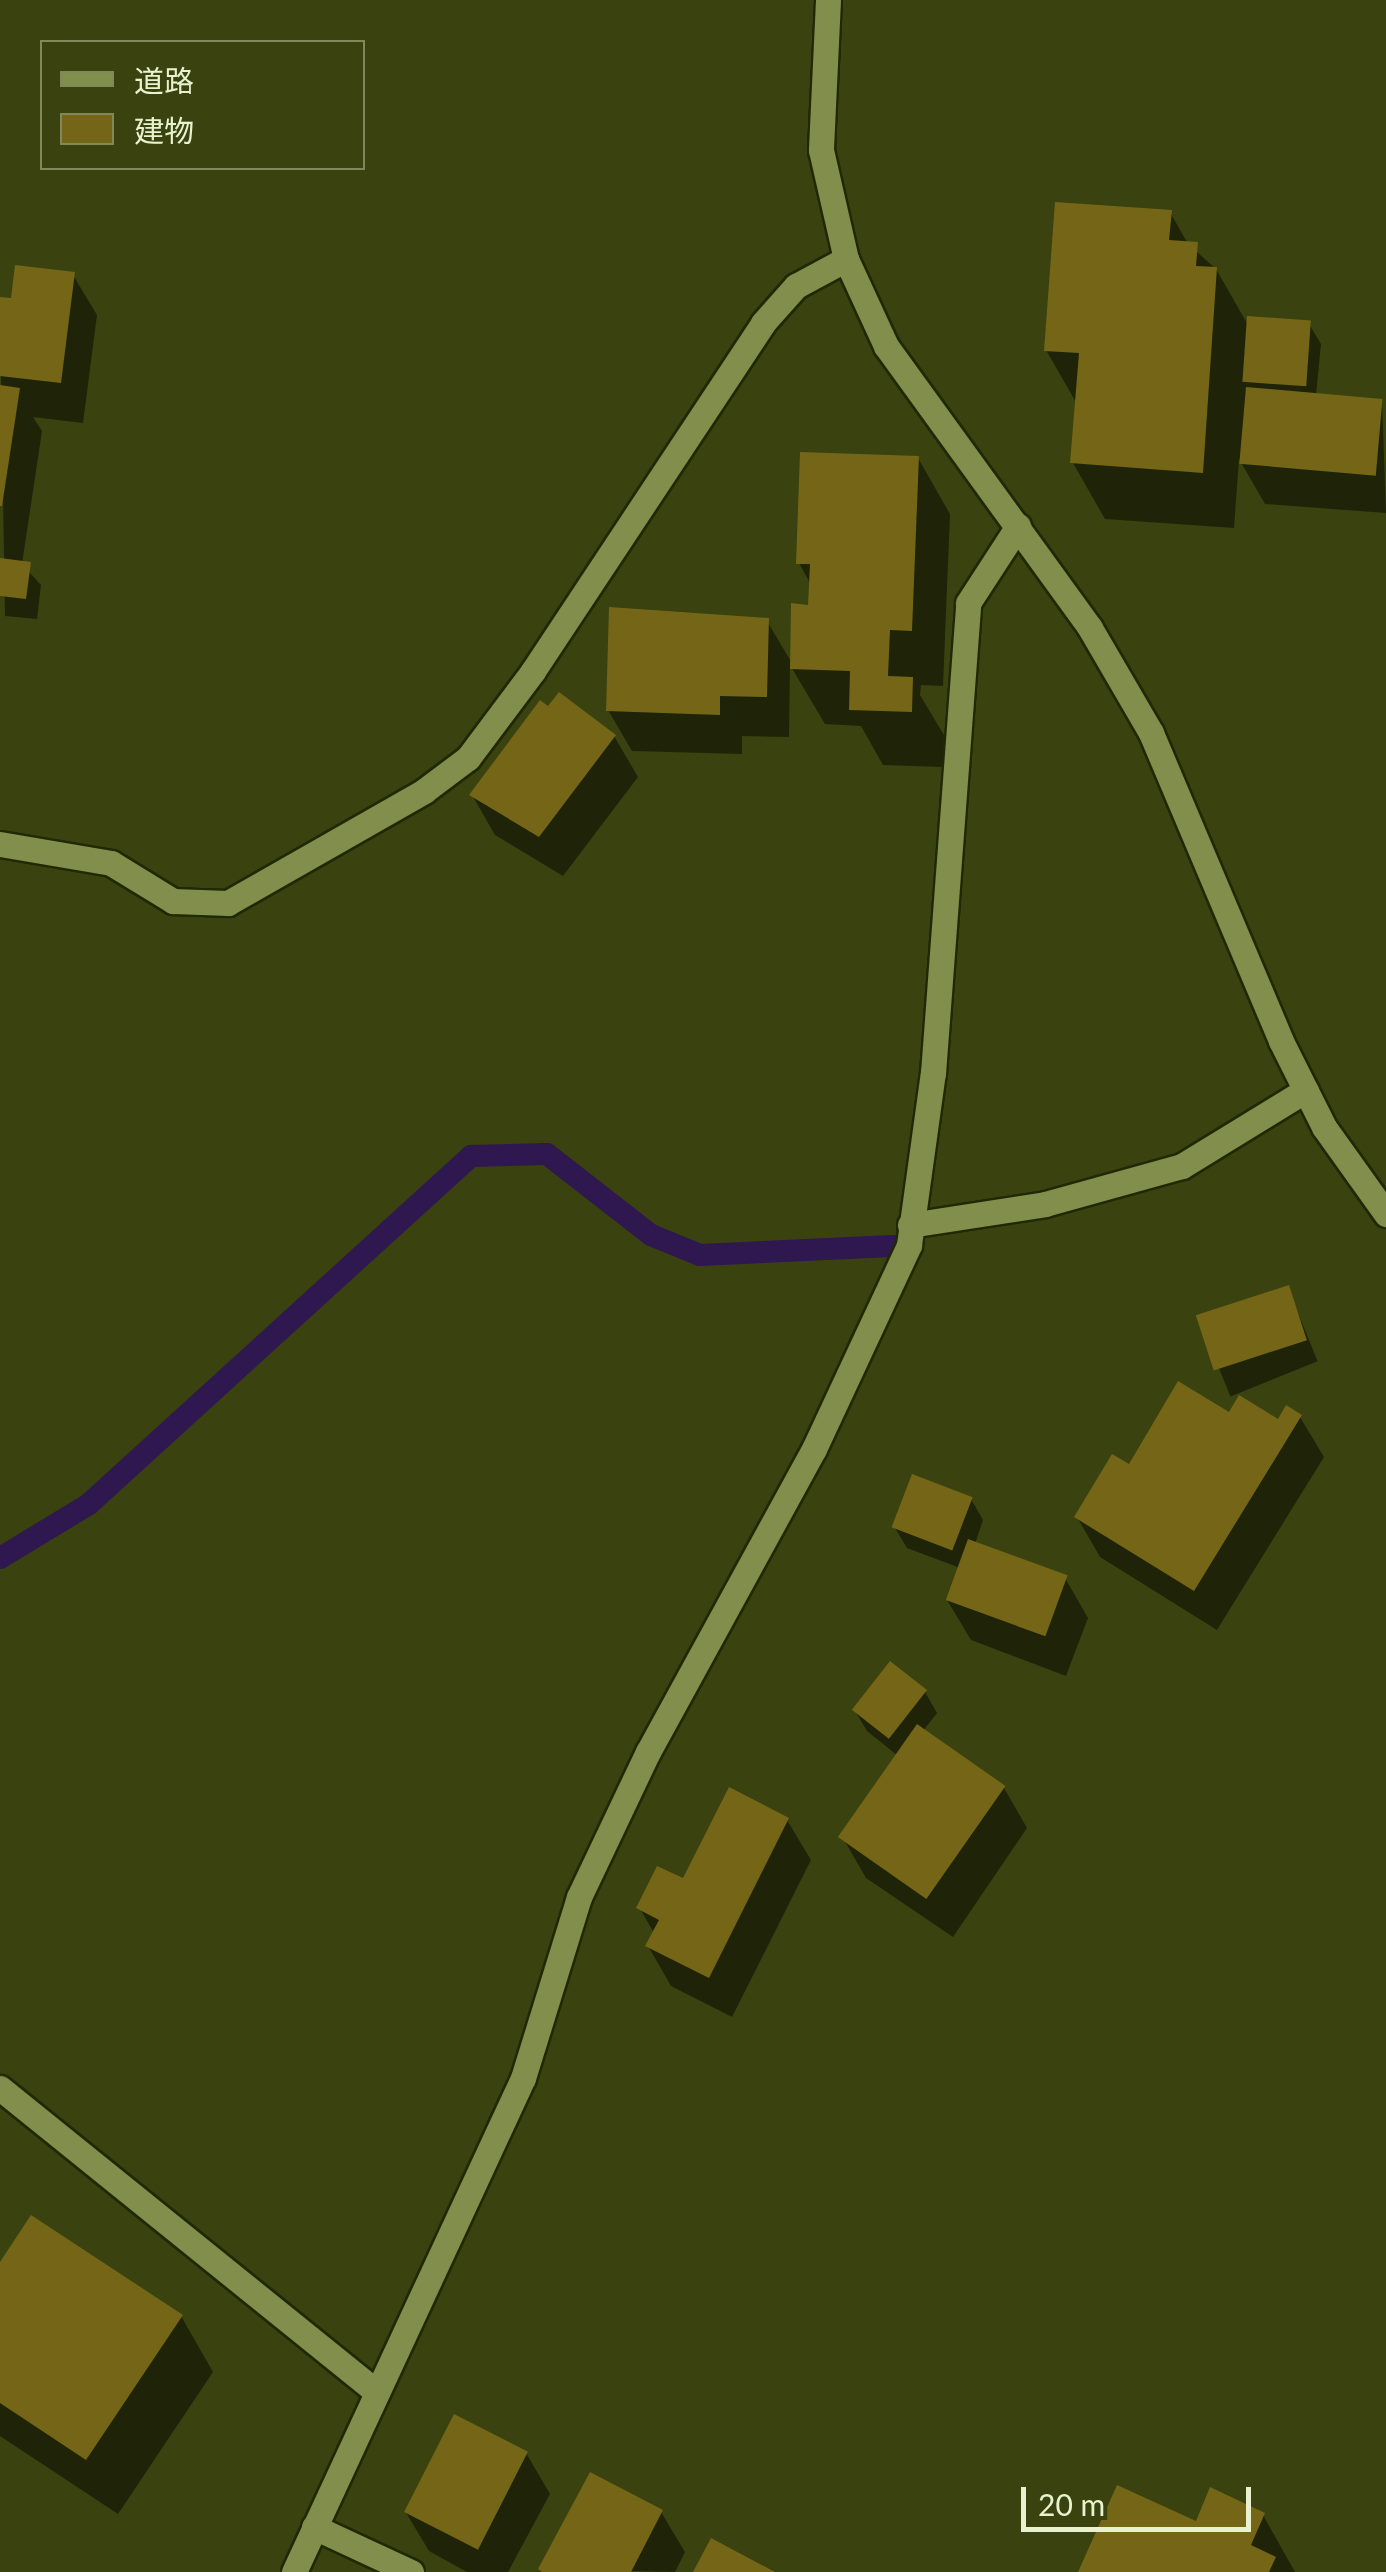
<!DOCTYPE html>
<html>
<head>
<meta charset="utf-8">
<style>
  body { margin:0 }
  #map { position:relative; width:1386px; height:2572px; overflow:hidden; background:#3a420f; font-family:Lato,"Noto Sans JP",sans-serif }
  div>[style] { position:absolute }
  .shadow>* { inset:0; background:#0007; transform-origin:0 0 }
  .stream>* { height:22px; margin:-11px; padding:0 11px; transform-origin:11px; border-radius:11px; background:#2e184f }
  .building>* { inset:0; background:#746616; transform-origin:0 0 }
  .roads { filter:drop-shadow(2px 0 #222804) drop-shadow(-2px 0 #222804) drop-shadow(0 2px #222804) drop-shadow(0 -2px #222804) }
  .service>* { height:25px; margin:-12.5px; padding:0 12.5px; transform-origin:12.5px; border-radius:12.5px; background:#818e4c }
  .minor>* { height:25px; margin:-12.5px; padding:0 12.5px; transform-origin:12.5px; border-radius:12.5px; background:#818e4c }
  .tertiary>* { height:25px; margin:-12.5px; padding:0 12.5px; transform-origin:12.5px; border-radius:12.5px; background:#818e4c }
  span { translate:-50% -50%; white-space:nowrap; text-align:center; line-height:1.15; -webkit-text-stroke:10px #3a420f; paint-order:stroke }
  .legend { position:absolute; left:40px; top:40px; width:325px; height:130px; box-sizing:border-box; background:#3a420f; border:2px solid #80885c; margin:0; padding:12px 18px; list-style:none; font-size:30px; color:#e9f1cf }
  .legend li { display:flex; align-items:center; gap:20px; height:50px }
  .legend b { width:50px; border:2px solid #80885c }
  .scale { position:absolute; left:1021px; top:2487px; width:230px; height:45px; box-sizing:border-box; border:5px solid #e9f1cf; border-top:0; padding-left:12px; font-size:30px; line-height:35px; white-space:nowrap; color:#e9f1cf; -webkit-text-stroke:8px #3a420f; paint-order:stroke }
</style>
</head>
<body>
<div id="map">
  <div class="shadow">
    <div style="clip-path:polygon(1170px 212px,1188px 244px,1216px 269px,1248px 325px,1309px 324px,1321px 344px,1316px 395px,1382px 400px,1386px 513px,1265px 504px,1239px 459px,1234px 528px,1105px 519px,1073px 463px,1077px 404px,1046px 350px)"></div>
    <div style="clip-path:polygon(73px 275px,97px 315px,83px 423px,33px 417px,42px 431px,22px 564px,41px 585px,37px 619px,5px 616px,0 310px)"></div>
    <div style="clip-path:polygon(918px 458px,950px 514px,943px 686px,921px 685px,920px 695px,944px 735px,943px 767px,883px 765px,861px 726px,825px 724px,790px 665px,789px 737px,742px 736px,742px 754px,632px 751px,608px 710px,767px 621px,793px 665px,811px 607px,811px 585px,799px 563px)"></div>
    <div style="clip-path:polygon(614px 736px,638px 777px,563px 876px,495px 835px,472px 795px)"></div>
    <div style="left:1288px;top:1288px;width:79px;height:94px;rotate:68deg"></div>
    <div style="clip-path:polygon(1230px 1415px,1279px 1422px,1300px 1417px,1324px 1457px,1217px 1630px,1100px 1557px,1077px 1517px,1129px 1467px)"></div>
    <div style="clip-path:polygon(971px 1499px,983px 1520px,975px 1544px,1065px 1578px,1088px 1618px,1066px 1676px,971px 1640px,947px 1600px,960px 1568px,907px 1548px,895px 1528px)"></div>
    <div style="clip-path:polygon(925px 1692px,937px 1713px,923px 1731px,1004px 1788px,1027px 1828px,953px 1937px,866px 1878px,843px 1838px,898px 1756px,867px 1731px,855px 1711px)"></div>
    <div style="clip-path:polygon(787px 1820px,811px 1860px,732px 2017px,671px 1986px,648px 1946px,654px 1933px,639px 1907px)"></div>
    <div style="clip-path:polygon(0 2267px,181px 2316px,213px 2372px,118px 2514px,0 2436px)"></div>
    <div style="clip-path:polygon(526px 2453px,550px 2494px,508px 2572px,467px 2572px,429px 2551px,405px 2511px)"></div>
    <div style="clip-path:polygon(661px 2512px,685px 2552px,675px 2572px,540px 2569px)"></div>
    <div style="clip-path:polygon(1263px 2515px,1295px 2572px,1080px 2572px,1197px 2524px)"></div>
  </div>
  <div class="stream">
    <div style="left:0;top:1558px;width:104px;rotate:-31.2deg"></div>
    <div style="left:89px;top:1504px;width:517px;rotate:-42.33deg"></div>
    <div style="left:471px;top:1156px;width:76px;rotate:-1.5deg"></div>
    <div style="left:547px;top:1154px;width:132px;rotate:37.9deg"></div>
    <div style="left:651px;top:1235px;width:53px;rotate:22.2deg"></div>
    <div style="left:700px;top:1255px;width:209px;rotate:-2.7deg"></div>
  </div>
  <div class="building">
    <div style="clip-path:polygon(1055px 202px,1172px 210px,1169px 240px,1198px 242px,1196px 266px,1217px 267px,1203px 473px,1070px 463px,1079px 353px,1044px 351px)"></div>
    <div style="clip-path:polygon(15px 265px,75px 272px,61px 383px,0 376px,0 297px,11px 298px)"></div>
    <div style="left:1247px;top:316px;width:64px;height:66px;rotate:4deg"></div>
    <div style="clip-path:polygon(0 385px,20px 388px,2px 506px,0 506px)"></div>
    <div style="left:1246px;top:387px;width:137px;height:77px;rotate:5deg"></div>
    <div style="clip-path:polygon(800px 452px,919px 456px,912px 631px,890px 630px,888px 676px,913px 677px,912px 712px,849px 710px,850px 671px,790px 669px,791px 603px,808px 605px,810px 564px,796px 564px)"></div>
    <div style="clip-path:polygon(0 558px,31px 562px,26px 599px,0 596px)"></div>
    <div style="clip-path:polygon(609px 607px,769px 618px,767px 697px,720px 696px,720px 715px,606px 711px)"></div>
    <div style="clip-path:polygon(559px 692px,616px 735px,539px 837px,469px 795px,540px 700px,548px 706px)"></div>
    <div style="left:1289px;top:1285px;width:58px;height:98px;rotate:72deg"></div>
    <div style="clip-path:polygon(1178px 1381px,1229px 1412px,1239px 1395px,1278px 1419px,1286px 1405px,1302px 1415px,1194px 1591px,1074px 1517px,1112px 1454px,1129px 1464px)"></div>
    <div style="left:912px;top:1474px;width:65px;height:57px;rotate:21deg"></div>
    <div style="left:968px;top:1539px;width:106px;height:65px;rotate:20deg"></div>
    <div style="left:890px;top:1661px;width:47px;height:62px;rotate:38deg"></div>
    <div style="left:917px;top:1724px;width:108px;height:138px;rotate:35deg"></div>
    <div style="clip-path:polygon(729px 1787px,789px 1818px,709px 1978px,645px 1946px,659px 1920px,636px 1908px,657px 1866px,683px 1878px)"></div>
    <div style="clip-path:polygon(31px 2215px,183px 2315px,86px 2460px,0 2403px,0 2262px)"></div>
    <div style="left:454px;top:2414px;width:83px;height:110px;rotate:27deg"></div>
    <div style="clip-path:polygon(590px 2472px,663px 2510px,631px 2572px,542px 2572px,538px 2569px)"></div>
    <div style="clip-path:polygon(1117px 2485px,1196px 2521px,1210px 2487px,1265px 2513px,1251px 2545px,1276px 2557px,1269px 2572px,1078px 2572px)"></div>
    <div style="clip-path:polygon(711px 2538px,775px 2572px,693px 2572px)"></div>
  </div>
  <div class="roads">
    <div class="service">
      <div style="left:0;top:844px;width:113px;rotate:9.7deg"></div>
      <div style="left:111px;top:863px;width:73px;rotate:31.5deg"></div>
      <div style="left:173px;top:901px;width:55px;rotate:2.1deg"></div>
      <div style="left:228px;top:903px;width:226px;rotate:-29.7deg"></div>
      <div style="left:424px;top:791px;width:55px;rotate:-36.9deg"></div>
      <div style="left:468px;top:758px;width:109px;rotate:-53.2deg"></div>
      <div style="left:533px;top:671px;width:417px;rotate:-56.5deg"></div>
      <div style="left:763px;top:323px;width:50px;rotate:-48.3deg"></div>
      <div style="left:796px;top:286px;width:57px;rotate:-28.4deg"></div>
      <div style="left:910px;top:1225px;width:137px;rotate:-8.8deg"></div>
      <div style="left:1045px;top:1204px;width:142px;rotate:-15.5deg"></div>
      <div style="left:1182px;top:1166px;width:145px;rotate:-31.5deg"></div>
    </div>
    <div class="minor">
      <div style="left:0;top:2088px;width:481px;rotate:38.9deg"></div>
      <div style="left:314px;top:2527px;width:107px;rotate:24.9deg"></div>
      <div style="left:294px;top:2572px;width:544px;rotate:-65.13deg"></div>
      <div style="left:523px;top:2078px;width:189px;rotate:-72.8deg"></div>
      <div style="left:579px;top:1897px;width:161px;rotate:-64.6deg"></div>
      <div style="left:648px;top:1752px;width:345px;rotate:-61.3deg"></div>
      <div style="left:814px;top:1449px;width:225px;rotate:-65deg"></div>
      <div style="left:909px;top:1245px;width:174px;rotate:-82.1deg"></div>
      <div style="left:933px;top:1073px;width:471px;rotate:-85.7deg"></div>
      <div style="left:968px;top:603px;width:92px;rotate:-57deg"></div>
    </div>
    <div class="tertiary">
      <div style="left:828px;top:0;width:150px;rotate:92.7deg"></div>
      <div style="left:821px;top:150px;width:112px;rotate:77.1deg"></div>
      <div style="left:846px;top:259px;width:96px;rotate:65.3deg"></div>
      <div style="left:886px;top:346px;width:348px;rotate:54.1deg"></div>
      <div style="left:1090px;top:628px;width:121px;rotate:59.8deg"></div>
      <div style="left:1151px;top:733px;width:334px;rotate:67.1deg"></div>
      <div style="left:1281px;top:1041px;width:96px;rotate:63.4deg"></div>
      <div style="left:1324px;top:1127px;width:107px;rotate:54.5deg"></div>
    </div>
  </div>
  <ul class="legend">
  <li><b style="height:12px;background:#818e4c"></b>道路</li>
  <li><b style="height:28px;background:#746616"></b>建物</li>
  </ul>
  <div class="scale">20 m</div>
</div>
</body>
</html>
